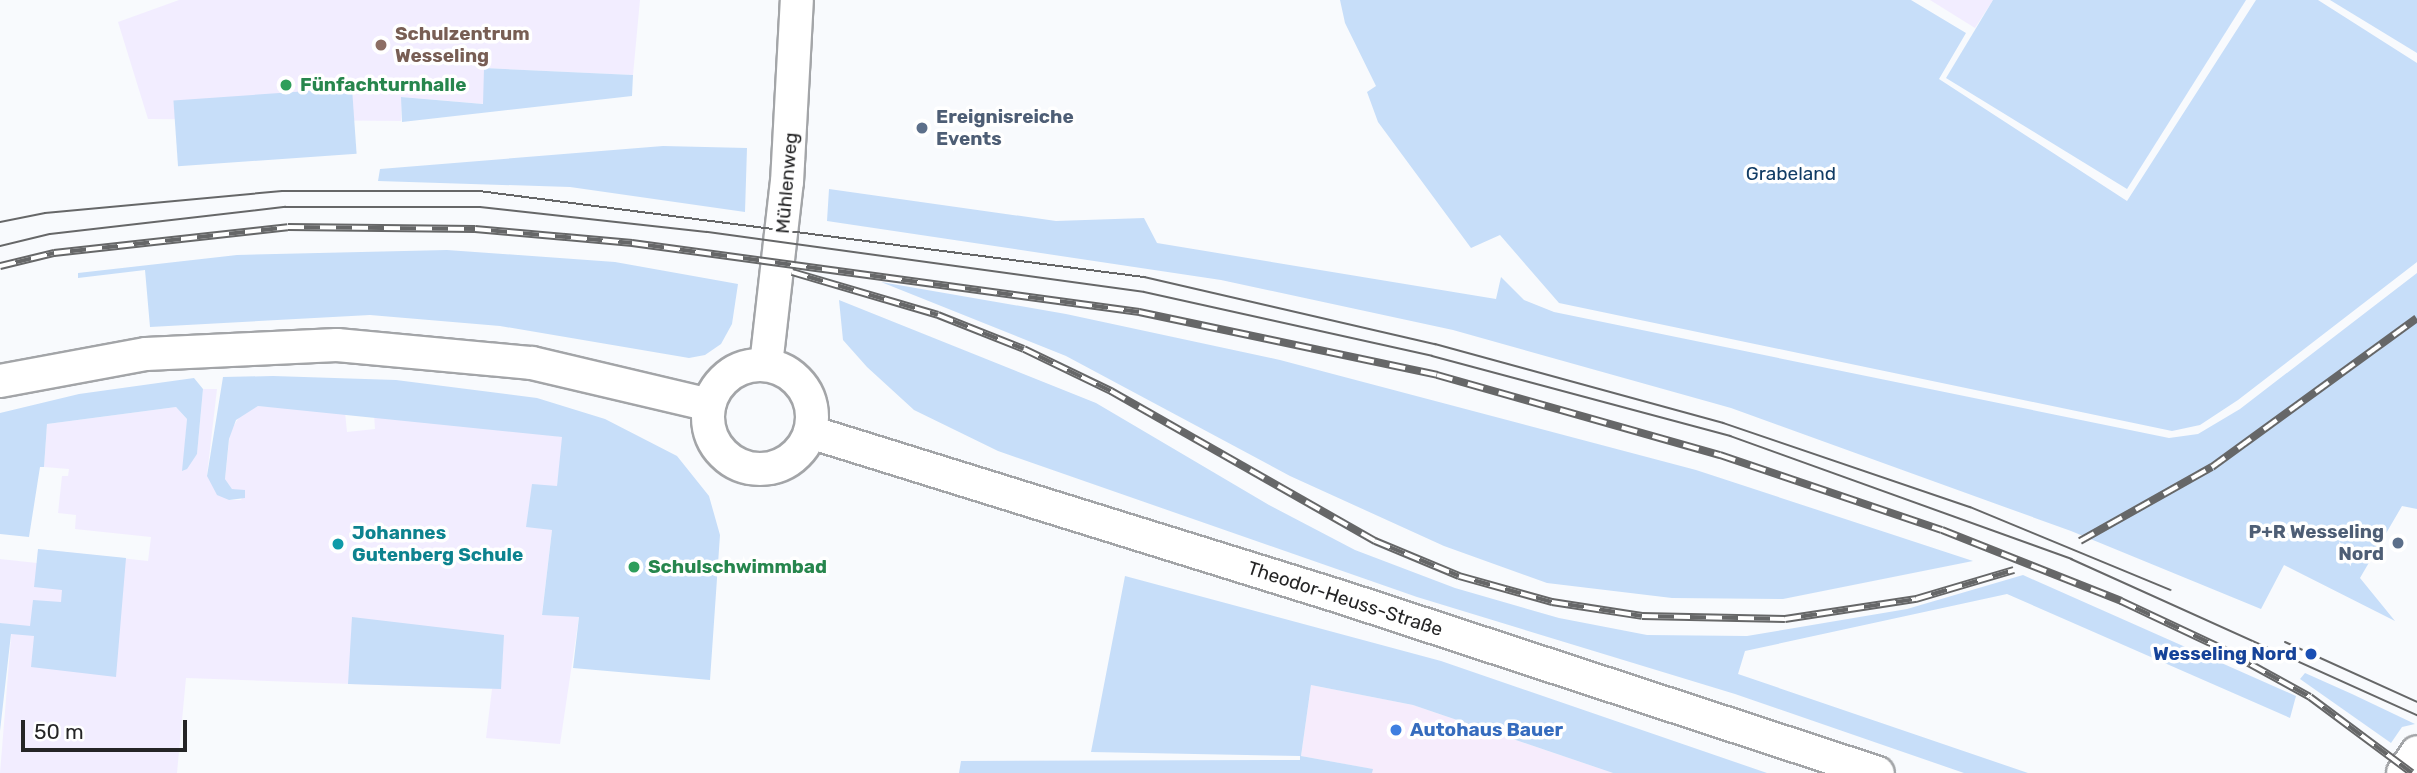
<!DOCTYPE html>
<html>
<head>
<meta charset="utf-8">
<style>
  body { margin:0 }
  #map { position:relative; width:2417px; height:773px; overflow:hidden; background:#f8fafd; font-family:Rubik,sans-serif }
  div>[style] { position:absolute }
  .commercial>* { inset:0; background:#f6ecfc }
  .education>* { inset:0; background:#f2edff }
  .green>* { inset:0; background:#c7def9; transform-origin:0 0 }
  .roads { filter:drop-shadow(2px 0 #a3a5a8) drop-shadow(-2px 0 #a3a5a8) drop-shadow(0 2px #a3a5a8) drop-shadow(0 -2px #a3a5a8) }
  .secondary>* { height:32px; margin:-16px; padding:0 16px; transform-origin:16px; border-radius:16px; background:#fff }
  .secondary>.ring { margin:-16px; padding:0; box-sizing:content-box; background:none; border:32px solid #fff; border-radius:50% }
  .tram>* { height:2px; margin:-1px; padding:0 1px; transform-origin:1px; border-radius:1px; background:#666768 }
  .rail>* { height:8px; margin-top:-4px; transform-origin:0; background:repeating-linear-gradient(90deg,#fff 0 16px,#666768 0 32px); box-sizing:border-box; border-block:2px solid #666768 }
  .dots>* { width:19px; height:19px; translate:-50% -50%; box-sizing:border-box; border:4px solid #fff; border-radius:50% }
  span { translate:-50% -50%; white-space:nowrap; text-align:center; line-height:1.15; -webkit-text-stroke:7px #fff; paint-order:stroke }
  .education-label { font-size:19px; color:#785e54; font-weight:700 }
  .left { translate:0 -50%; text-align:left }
  .leisure-label { font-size:19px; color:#27864d; font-weight:700 }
  .service-label { font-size:19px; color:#4e5e75; font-weight:700 }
  .right { translate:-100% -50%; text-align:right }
  .park-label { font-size:19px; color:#113c65 }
  .street-label { font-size:19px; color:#252526 }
  .culture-label { font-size:19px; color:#0d838f; font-weight:700 }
  .transit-label { font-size:19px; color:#164399; font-weight:700 }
  .shop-label { font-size:19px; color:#366cbe; font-weight:700 }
  .scale { position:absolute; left:21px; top:720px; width:166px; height:32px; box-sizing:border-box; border:4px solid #252526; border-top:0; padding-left:9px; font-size:21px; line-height:24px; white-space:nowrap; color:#252526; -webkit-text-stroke:5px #fff; paint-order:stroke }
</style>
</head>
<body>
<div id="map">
  <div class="commercial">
    <div style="clip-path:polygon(1311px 685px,1413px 705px,1613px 773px,1372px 773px,1372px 769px,1301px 756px)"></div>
  </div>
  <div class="education">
    <div style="clip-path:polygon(179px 0,640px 0,633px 75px,484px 68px,484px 104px,402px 97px,401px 121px,148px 119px,118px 22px)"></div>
    <div style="clip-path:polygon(1930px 0,1993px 0,1975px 28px)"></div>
    <div style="clip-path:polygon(203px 389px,217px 389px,207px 475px,229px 500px,241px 500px,245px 491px,232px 489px,225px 479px,230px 432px,241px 414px,258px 406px,345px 412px,347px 432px,375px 429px,374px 414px,563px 437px,557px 487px,526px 526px,552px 530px,542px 614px,579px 617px,560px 744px,486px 738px,492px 689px,186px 678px,177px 773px,0 773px,12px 625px,0 623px,0 559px,37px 563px,38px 549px,148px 561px,151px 537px,75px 529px,76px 515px,58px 513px,62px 476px,68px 476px,69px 469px,44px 467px,47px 424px,176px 407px,187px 419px,183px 471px,197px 454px)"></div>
  </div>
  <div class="green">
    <div style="clip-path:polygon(1340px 0,1911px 0,1966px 33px,1939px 79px,2127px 201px,2256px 0,2318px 0,2417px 63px,2417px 262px,2238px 400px,2200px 425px,2172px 431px,1559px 303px,1500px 235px,1471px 248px,1378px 122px,1367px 92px,1376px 86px,1345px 23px)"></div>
    <div style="clip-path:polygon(1993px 0,2246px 0,2127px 189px,1946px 78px)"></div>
    <div style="clip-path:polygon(2330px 0,2417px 0,2417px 53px)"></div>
    <div style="clip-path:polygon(484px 68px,633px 75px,632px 96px,402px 122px,401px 97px,483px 104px)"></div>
    <div style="left:352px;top:88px;width:66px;height:179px;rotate:86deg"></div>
    <div style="clip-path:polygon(663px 146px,747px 148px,745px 212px,570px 187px,378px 181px,380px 169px)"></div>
    <div style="clip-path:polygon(829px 189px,1056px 221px,1144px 218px,1157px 243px,1496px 299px,1501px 277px,1524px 300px,1554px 312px,2169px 438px,2198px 434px,2240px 409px,2417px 273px,2417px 509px,2402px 506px,2360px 578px,2395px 621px,2284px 565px,2261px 609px,2071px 531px,1731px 408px,1453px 330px,1221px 280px,827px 221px)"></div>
    <div style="clip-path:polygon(447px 250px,615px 262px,738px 284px,732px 324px,721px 344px,705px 355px,689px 358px,500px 326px,370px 315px,150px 327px,145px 270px,78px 278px,78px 273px,237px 255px)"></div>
    <div style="clip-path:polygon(881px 282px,1066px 314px,1280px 360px,1696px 470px,1973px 561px,1783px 599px,1672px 598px,1547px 583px,1444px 546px,1290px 476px,1066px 356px)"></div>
    <div style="clip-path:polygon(839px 300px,1096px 403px,1269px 505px,1355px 550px,1455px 588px,1559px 618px,1647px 635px,1747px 636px,1907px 609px,2023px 575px,2296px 696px,2290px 718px,2007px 594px,1745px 651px,1738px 674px,2028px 773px,1964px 773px,1735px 694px,1417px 597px,998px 451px,914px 410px,867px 367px,843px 340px)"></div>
    <div style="clip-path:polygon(273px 376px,396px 380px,537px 398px,605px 419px,677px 456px,709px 496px,720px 535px,710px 680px,573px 668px,579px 617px,542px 615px,552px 530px,526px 527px,532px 484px,557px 486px,562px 437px,258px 406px,236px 420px,229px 439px,225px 479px,232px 489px,245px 490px,245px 498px,229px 500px,217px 495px,207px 476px,223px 377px)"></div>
    <div style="clip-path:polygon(194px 378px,203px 389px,197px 454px,187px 469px,182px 471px,187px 419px,176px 407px,47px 424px,44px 467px,40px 467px,29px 537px,0 534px,0 413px,79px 394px)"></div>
    <div style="clip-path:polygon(38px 549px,126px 558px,116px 677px,31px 667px,34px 636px,11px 634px,0 731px,0 623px,30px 626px,33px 600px,61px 602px,62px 590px,34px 587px)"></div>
    <div style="clip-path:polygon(1125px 576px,1441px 661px,1767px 773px,1613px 773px,1413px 705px,1311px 685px,1301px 756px,1373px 769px,1372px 773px,959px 773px,961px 761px,1300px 760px,1300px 756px,1091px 752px)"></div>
    <div style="clip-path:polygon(352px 617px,504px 635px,501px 689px,348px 684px)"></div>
    <div style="clip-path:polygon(2305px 673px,2352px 694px,2415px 724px,2402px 727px,2391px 743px,2300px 679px)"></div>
  </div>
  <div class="roads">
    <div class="secondary">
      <div class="ring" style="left:708px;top:365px;width:72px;height:72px"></div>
      <div style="left:766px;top:365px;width:184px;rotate:-83.5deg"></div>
      <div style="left:787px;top:182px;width:182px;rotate:-86.9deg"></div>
      <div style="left:0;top:381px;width:148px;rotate:-10.5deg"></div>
      <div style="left:146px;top:354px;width:191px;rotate:-2.7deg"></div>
      <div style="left:337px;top:345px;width:196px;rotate:5.3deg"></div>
      <div style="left:532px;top:363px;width:182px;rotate:13.3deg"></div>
      <div style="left:810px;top:432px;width:553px;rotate:17.26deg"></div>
      <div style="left:1338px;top:596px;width:568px;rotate:18.15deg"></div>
      <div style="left:2403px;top:773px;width:25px;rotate:-56deg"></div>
    </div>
  </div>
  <div class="tram">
    <div style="left:0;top:222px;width:46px;rotate:-11.3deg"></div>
    <div style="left:45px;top:213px;width:238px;rotate:-5.3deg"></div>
    <div style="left:282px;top:191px;width:197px"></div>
    <div style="left:479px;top:191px;width:671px;rotate:7.37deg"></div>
    <div style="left:1144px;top:277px;width:299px;rotate:13deg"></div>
    <div style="left:1435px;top:344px;width:299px;rotate:15.3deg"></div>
    <div style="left:1723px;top:423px;width:261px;rotate:18.8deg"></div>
    <div style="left:1970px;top:507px;width:217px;rotate:22.5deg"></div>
    <div style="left:0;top:246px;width:51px;rotate:-13.5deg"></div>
    <div style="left:50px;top:234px;width:237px;rotate:-6.6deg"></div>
    <div style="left:285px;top:207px;width:195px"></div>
    <div style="left:480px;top:207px;width:228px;rotate:6.3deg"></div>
    <div style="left:707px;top:232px;width:441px;rotate:7.8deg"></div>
    <div style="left:1144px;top:292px;width:295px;rotate:12.5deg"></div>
    <div style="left:1432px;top:356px;width:309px;rotate:15deg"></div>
    <div style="left:1730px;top:436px;width:363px;rotate:19.8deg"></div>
    <div style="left:2071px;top:559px;width:380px;rotate:24.3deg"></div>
    <div style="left:2285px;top:642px;width:145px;rotate:24.4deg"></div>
  </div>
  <div class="rail">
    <div style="left:0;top:266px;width:56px;rotate:-13.5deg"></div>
    <div style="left:54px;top:253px;width:235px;rotate:-6.3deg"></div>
    <div style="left:288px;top:227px;width:187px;rotate:0.6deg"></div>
    <div style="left:475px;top:229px;width:158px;rotate:5.1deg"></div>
    <div style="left:632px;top:243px;width:512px;rotate:7.75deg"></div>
    <div style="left:1139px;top:312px;width:305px;rotate:11.9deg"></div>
    <div style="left:1437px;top:375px;width:294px;rotate:15.8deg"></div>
    <div style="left:1720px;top:455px;width:234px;rotate:18.7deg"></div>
    <div style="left:1942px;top:530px;width:193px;rotate:21.6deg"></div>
    <div style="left:2121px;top:601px;width:113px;rotate:25.2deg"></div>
    <div style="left:2223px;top:649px;width:99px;rotate:28.9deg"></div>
    <div style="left:2310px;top:697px;width:127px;rotate:36.7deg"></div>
    <div style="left:792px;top:272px;width:152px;rotate:16.4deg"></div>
    <div style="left:938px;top:315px;width:92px;rotate:21.6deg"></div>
    <div style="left:1024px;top:349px;width:97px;rotate:25.8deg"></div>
    <div style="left:1111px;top:391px;width:304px;rotate:29.6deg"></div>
    <div style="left:1375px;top:541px;width:91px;rotate:22.6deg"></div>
    <div style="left:1459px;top:576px;width:97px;rotate:15.6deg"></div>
    <div style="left:1552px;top:602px;width:91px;rotate:8.8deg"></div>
    <div style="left:1642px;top:616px;width:143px;rotate:1.2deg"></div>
    <div style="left:1785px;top:619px;width:133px;rotate:-8.7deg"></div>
    <div style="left:1916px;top:599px;width:102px;rotate:-16.5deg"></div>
    <div style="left:2080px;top:541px;width:151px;rotate:-29.3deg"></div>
    <div style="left:2212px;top:467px;width:253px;rotate:-36deg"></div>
  </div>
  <div class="dots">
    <div style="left:381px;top:45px;background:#8d6e63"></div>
    <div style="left:286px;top:85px;background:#2e9e5b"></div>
    <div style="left:922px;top:128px;background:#5c6f8a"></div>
    <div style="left:2398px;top:543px;background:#5c6f8a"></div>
    <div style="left:338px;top:544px;background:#0f9aa8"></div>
    <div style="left:634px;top:567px;background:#2e9e5b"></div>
    <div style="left:2311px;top:654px;background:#1a4fb4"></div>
    <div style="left:1396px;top:730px;background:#3f7fe0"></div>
  </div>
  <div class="education-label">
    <span class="left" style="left:395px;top:45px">Schulzentrum<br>Wesseling</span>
  </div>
  <div class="leisure-label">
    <span class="left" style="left:300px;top:85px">Fünfachturnhalle</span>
    <span class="left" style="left:648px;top:567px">Schulschwimmbad</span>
  </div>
  <div class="service-label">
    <span class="left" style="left:936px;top:128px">Ereignisreiche<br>Events</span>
    <span class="right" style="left:2384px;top:543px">P+R Wesseling<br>Nord</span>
  </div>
  <div class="park-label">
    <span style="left:1791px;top:174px">Grabeland</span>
  </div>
  <div class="street-label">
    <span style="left:787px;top:183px;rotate:-85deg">Mühlenweg</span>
    <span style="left:1345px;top:599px;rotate:18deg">Theodor-Heuss-Straße</span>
  </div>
  <div class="culture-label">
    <span class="left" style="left:352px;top:544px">Johannes<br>Gutenberg Schule</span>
  </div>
  <div class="transit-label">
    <span class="right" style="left:2297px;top:654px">Wesseling Nord</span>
  </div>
  <div class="shop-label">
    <span class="left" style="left:1410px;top:730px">Autohaus Bauer</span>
  </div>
  <div class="scale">50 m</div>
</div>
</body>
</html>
